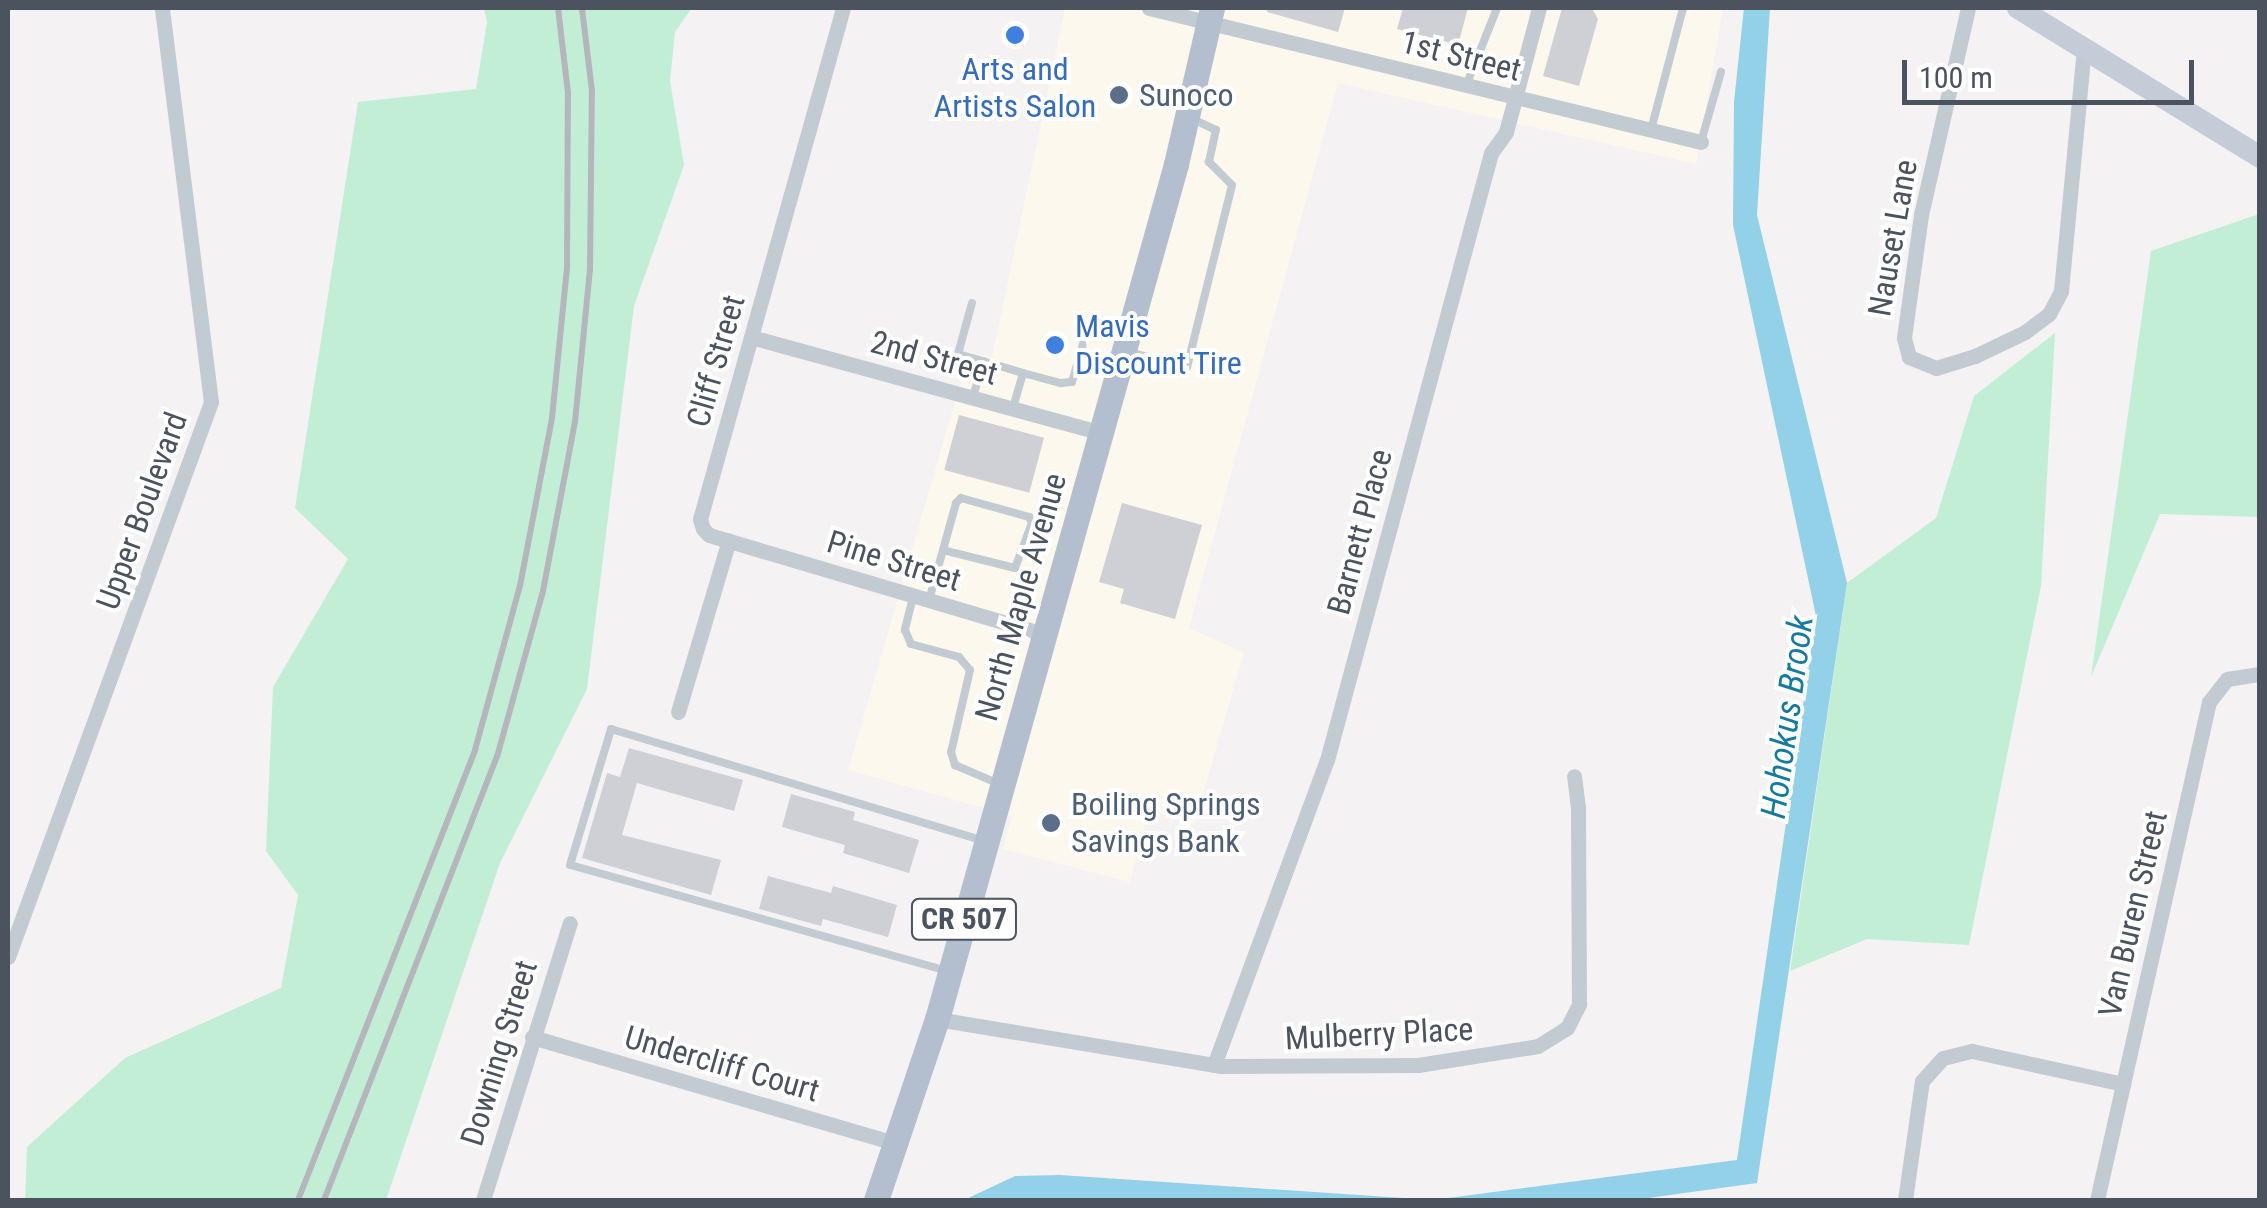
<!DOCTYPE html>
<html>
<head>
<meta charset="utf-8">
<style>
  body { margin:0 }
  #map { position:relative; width:2267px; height:1208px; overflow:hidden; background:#f4f2f2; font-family:"Roboto Condensed",sans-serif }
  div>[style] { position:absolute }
  .commercial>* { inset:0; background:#fcf8ed }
  .green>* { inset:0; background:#c3eed6 }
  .water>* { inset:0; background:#93d1e8 }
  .building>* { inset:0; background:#cfd0d5; transform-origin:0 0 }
  .lane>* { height:8px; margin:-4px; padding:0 4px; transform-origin:4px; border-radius:4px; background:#c3cbd2 }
  .street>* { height:15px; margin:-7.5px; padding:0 7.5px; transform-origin:7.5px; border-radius:7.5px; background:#c3cbd2 }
  .secondary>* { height:22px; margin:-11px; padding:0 11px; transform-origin:11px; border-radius:11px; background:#c3ccd7 }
  .primary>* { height:25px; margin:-12.5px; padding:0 12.5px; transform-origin:12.5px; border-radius:12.5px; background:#b3bfce }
  .rail>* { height:6px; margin:-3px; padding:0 3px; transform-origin:3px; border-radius:3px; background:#b4b6bb }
  .dots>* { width:28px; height:28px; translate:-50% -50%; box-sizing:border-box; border:5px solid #fff; border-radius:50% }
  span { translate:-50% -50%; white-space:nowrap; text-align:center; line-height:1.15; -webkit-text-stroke:8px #fff; paint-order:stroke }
  .shield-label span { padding:2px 8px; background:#fff; border:2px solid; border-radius:8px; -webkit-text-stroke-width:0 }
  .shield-label { font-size:30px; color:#4a535e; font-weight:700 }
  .street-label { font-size:32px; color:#4a535e }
  .shop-label { font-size:32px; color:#366cbe }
  .left { translate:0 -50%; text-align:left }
  .service-label { font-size:32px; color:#4e5e75 }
  .water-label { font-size:35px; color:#147aa0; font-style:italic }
  .frame { position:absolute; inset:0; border:10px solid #4a535e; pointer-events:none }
  .scale { position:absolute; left:1902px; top:60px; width:292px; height:45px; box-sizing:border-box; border:5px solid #4a535e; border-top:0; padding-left:12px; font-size:30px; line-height:35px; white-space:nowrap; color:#4a535e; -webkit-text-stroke:8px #fff; paint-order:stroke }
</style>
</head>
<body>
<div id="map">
  <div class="commercial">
    <div style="clip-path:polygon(1065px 8px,1723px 8px,1696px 164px,1338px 83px,1189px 628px,1244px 653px,1194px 825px,1149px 810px,1130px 882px,1003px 849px,1012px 816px,848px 770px,969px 353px,992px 357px)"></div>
  </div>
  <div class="green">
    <div style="clip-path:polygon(484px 8px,692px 8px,675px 32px,670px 81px,684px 165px,634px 306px,587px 689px,500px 863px,386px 1200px,25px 1200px,27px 1147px,125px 1058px,281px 988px,298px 895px,266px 851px,273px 687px,348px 559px,295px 508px,358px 102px,476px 89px,487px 22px)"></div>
    <div style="clip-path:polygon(2259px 214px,2259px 517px,2160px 514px,2091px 677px,2151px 251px)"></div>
    <div style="clip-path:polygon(2055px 333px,2041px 586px,1969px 945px,1867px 939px,1790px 971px,1847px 583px,1936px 518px,1974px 396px)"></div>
  </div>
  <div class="water">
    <div style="clip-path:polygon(1744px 8px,1770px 8px,1757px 215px,1847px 583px,1757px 1183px,1634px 1200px,964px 1200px,1015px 1176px,1060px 1175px,1433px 1200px,1737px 1160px,1816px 616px,1733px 225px,1734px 102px)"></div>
  </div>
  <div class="building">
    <div style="clip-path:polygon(1267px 8px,1345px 8px,1338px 32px,1267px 12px)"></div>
    <div style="clip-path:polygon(1403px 8px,1468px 8px,1458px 45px,1397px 29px)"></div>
    <div style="clip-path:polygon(1562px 8px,1593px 10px,1598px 19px,1579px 86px,1543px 76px)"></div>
    <div style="left:959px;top:415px;width:88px;height:57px;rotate:15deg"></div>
    <div style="clip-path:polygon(1122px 503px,1202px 525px,1175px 619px,1120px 603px,1124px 589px,1099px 582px)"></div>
    <div style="clip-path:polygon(629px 748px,743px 780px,734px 811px,637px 783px,622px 835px,721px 860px,711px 895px,582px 858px,607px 773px,620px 777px)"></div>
    <div style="clip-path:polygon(791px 794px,855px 812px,853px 820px,919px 840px,909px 873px,843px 853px,845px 845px,782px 827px)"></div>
    <div style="clip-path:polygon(768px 876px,831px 893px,833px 886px,897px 905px,888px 937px,823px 919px,821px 926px,759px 909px)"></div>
  </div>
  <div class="lane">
    <div style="left:1466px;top:86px;width:84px;rotate:-68.3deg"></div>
    <div style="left:1651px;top:130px;width:126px;rotate:-75.3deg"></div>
    <div style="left:1701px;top:142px;width:73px;rotate:-74.1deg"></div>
    <div style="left:972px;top:303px;width:53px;rotate:105.4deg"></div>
    <div style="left:958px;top:354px;width:26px;rotate:16deg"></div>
    <div style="left:1129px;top:352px;width:60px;rotate:14.5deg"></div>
    <div style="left:1187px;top:367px;width:187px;rotate:-76.1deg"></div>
    <div style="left:1232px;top:185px;width:33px;rotate:-135deg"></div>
    <div style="left:1209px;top:162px;width:33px;rotate:-78deg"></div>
    <div style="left:1216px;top:130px;width:29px;rotate:-155deg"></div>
    <div style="left:1023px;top:373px;width:39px;rotate:15deg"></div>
    <div style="left:1061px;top:383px;width:11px;rotate:-5deg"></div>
    <div style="left:1072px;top:382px;width:54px;rotate:-73.9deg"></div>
    <div style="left:1087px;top:330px;width:36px;rotate:14deg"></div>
    <div style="left:973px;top:397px;width:37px;rotate:-74deg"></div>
    <div style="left:983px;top:361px;width:42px;rotate:16.7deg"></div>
    <div style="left:1023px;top:373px;width:35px;rotate:106deg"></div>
    <div style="left:913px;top:597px;width:34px;rotate:104deg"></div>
    <div style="left:905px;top:630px;width:15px;rotate:67deg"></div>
    <div style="left:911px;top:644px;width:50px;rotate:15.2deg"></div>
    <div style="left:959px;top:657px;width:17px;rotate:50deg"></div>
    <div style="left:970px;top:670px;width:84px;rotate:103deg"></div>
    <div style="left:951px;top:752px;width:14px;rotate:73deg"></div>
    <div style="left:955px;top:765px;width:46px;rotate:23.2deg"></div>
    <div style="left:929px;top:600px;width:101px;rotate:-74.4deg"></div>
    <div style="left:956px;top:503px;width:7px;rotate:-45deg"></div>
    <div style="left:961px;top:498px;width:71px;rotate:15.6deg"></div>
    <div style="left:1029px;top:517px;width:7px;rotate:63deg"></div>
    <div style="left:1032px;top:523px;width:48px;rotate:110.7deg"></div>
    <div style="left:1015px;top:568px;width:74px;rotate:-166deg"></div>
    <div style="left:944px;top:970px;width:388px;rotate:-164.3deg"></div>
    <div style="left:570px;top:865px;width:142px;rotate:-73.2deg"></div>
    <div style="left:611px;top:729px;width:386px;rotate:16.7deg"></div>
  </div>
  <div class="street">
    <div style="left:843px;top:8px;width:531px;rotate:105.63deg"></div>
    <div style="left:700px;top:519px;width:10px;rotate:73deg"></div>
    <div style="left:703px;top:529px;width:8px;rotate:45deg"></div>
    <div style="left:709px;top:535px;width:348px;rotate:16.5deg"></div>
    <div style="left:1149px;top:8px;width:568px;rotate:13.64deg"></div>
    <div style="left:1968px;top:8px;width:212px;rotate:102.8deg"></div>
    <div style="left:1921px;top:215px;width:124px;rotate:97.9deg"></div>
    <div style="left:1904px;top:338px;width:20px;rotate:75deg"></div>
    <div style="left:1909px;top:357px;width:29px;rotate:22deg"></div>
    <div style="left:1936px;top:368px;width:41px;rotate:-17.1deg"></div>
    <div style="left:1975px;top:356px;width:55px;rotate:-25.6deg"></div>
    <div style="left:2025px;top:332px;width:30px;rotate:-37deg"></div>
    <div style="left:2049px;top:314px;width:26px;rotate:-62deg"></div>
    <div style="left:2061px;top:291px;width:243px;rotate:-84.6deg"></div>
    <div style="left:751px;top:337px;width:364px;rotate:15.3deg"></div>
    <div style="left:678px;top:712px;width:179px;rotate:-73.5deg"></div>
    <div style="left:8px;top:957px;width:591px;rotate:-69.91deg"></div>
    <div style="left:211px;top:402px;width:397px;rotate:-97.1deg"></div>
    <div style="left:937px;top:1019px;width:287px;rotate:9.4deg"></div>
    <div style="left:1220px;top:1066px;width:198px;rotate:-0.3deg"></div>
    <div style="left:1418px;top:1065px;width:121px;rotate:-9deg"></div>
    <div style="left:1538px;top:1046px;width:34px;rotate:-32deg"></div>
    <div style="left:1567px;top:1028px;width:27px;rotate:-63deg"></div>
    <div style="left:1579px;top:1004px;width:196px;rotate:-90.3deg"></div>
    <div style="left:1578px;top:808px;width:32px;rotate:-97deg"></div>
    <div style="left:532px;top:1037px;width:380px;rotate:16.3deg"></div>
    <div style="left:1214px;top:1065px;width:325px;rotate:-69.7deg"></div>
    <div style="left:1327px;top:760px;width:629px;rotate:-74.88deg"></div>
    <div style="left:1491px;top:153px;width:26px;rotate:-54deg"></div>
    <div style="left:1506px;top:132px;width:128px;rotate:-75.1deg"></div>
    <div style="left:483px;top:1200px;width:290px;rotate:-72.6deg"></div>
    <div style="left:1905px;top:1200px;width:120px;rotate:-81.9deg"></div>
    <div style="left:1922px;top:1081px;width:31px;rotate:-48deg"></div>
    <div style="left:1943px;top:1058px;width:30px;rotate:-14deg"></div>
    <div style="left:1972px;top:1051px;width:155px;rotate:12.3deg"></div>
    <div style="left:2097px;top:1200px;width:510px;rotate:-77.33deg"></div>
    <div style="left:2209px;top:702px;width:29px;rotate:-52deg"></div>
    <div style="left:2227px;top:679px;width:33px;rotate:-9deg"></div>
  </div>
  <div class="secondary">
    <div style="left:2018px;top:8px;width:284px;rotate:31.6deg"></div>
  </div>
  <div class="primary">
    <div style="left:876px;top:1200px;width:191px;rotate:-71.4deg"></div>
    <div style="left:937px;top:1019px;width:888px;rotate:-74.38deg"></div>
    <div style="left:1176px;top:164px;width:160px;rotate:-77deg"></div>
  </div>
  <div class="rail">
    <div style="left:298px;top:1200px;width:484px;rotate:-68.5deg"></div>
    <div style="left:475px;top:750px;width:170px;rotate:-74.7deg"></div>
    <div style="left:520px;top:586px;width:171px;rotate:-79.2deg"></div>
    <div style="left:552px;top:418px;width:150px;rotate:-84.3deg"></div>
    <div style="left:567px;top:269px;width:176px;rotate:-89.7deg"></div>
    <div style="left:568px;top:93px;width:86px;rotate:-96.7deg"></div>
    <div style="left:324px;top:1200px;width:476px;rotate:-68.7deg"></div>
    <div style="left:497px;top:757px;width:172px;rotate:-74.5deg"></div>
    <div style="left:543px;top:591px;width:172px;rotate:-79.3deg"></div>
    <div style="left:575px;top:422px;width:153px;rotate:-84.4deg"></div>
    <div style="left:590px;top:270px;width:179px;rotate:-89.4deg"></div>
    <div style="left:592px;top:91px;width:84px;rotate:-96.9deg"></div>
  </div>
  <div class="dots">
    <div style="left:1015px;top:35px;background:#3f7fe0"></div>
    <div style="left:1119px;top:95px;background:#5c6f8a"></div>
    <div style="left:1055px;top:345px;background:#3f7fe0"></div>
    <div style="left:1051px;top:823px;background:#5c6f8a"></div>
  </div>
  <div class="shield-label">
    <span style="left:964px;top:919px">CR 507</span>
  </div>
  <div class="street-label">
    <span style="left:1461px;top:56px;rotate:14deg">1st Street</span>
    <span style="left:1893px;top:238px;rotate:-80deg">Nauset Lane</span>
    <span style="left:934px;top:358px;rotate:15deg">2nd Street</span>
    <span style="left:716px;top:361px;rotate:-74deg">Cliff Street</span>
    <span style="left:142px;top:511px;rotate:-70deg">Upper Boulevard</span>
    <span style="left:1360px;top:532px;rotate:-75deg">Barnett Place</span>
    <span style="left:894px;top:561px;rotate:17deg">Pine Street</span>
    <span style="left:1021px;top:597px;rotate:-74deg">North Maple Avenue</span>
    <span style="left:2133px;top:914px;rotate:-77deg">Van Buren Street</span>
    <span style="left:1379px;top:1034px;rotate:-3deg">Mulberry Place</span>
    <span style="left:499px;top:1053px;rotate:-73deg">Downing Street</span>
    <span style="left:722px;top:1064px;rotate:16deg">Undercliff Court</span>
  </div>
  <div class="shop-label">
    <span style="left:1015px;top:88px">Arts and<br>Artists Salon</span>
    <span class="left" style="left:1075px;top:345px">Mavis<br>Discount Tire</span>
  </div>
  <div class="service-label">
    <span class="left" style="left:1139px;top:95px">Sunoco</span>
    <span class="left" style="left:1071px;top:823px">Boiling Springs<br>Savings Bank</span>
  </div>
  <div class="water-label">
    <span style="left:1788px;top:717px;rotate:-82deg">Hohokus Brook</span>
  </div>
  <div class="frame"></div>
  <div class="scale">100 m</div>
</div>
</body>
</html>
